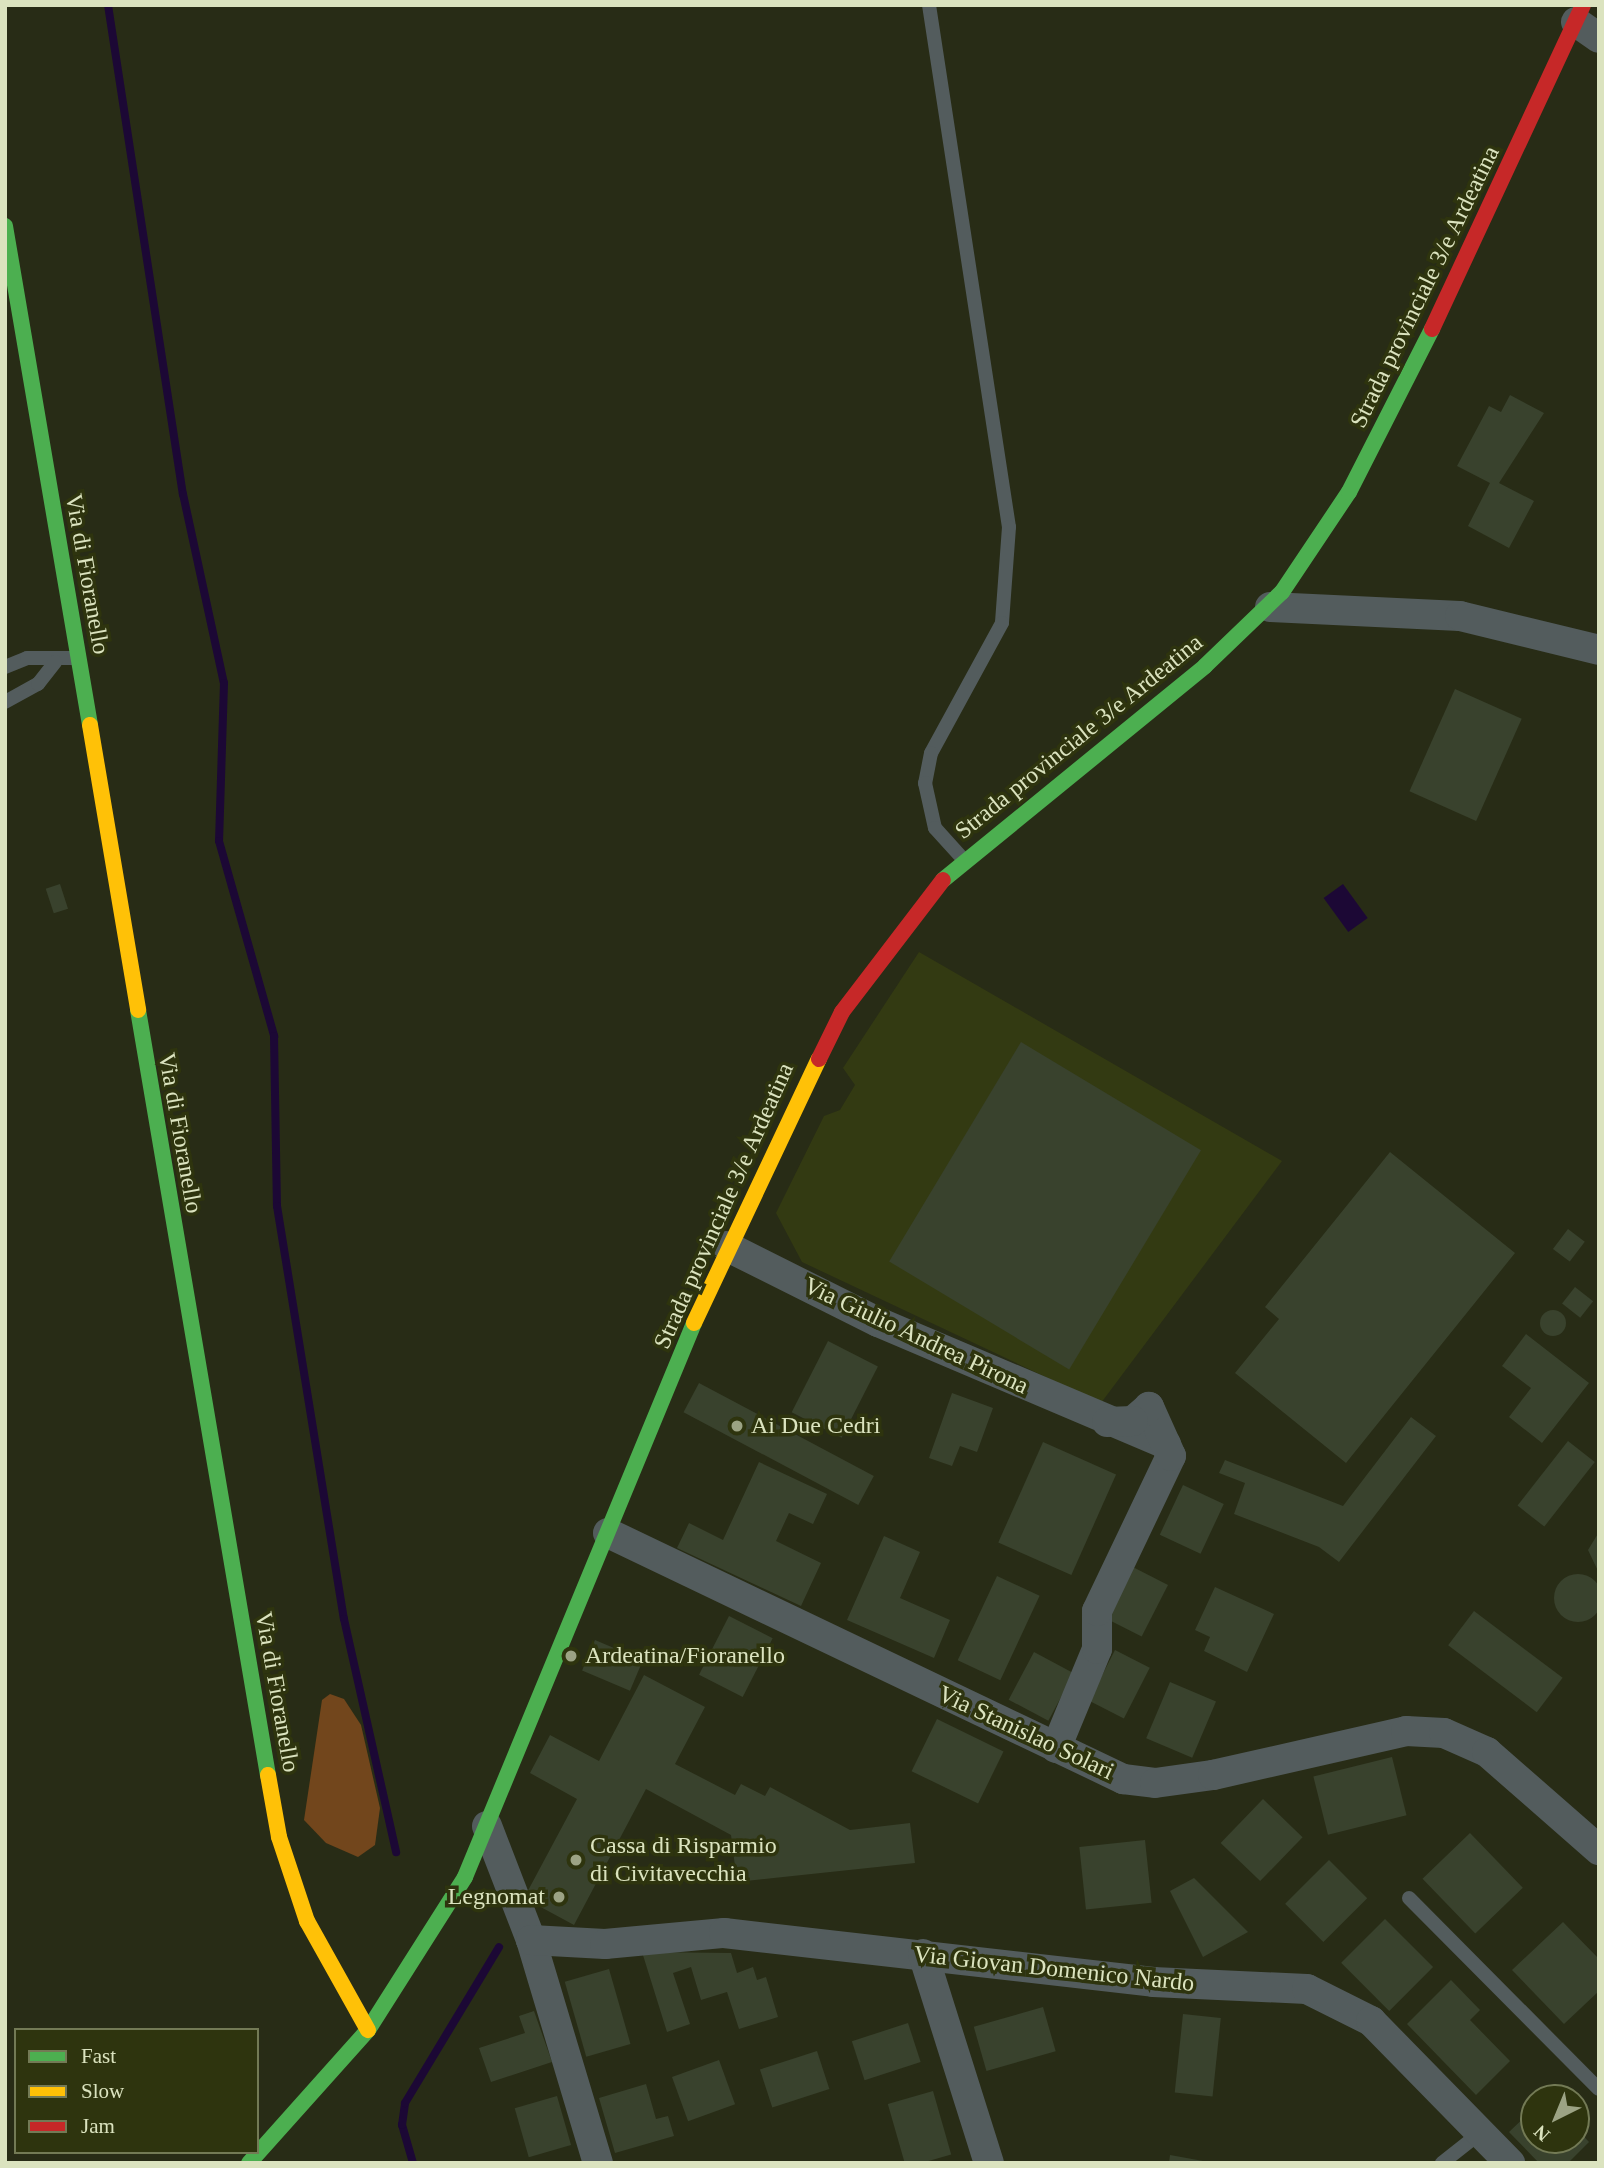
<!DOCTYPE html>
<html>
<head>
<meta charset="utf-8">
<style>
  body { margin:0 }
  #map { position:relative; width:1604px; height:2168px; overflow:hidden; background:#282c16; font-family:Georgia,serif }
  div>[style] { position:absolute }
  .built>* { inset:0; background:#333a12 }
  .forest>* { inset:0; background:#72461c }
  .water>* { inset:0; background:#1c0835; transform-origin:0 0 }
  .stream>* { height:8px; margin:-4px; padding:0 4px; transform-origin:4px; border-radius:4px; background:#1c0835 }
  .building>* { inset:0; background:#39422d; transform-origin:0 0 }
  .round { border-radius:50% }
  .lane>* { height:14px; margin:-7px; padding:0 7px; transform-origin:7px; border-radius:7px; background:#535c5d }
  .street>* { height:30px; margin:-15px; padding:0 15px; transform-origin:15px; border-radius:15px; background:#535c5d }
  .fast>* { height:16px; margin:-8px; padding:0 8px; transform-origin:8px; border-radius:8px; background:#4caf50 }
  .slow>* { height:16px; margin:-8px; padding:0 8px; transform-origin:8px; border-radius:8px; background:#ffc107 }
  .jam>* { height:16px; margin:-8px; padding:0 8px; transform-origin:8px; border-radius:8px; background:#c62828 }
  .dots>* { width:19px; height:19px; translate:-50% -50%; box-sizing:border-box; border:4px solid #2e340e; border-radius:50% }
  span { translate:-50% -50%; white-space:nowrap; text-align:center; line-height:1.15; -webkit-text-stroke:7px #2e340e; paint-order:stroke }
  .street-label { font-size:24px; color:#dbe3bf }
  .poi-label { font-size:24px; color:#dbe3bf }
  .left { translate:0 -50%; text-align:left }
  .right { translate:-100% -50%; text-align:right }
  .frame { position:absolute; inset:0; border:7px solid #dbe3bf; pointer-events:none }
  .legend { position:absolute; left:14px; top:2028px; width:245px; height:126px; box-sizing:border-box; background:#2e340e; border:2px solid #737a55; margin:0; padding:9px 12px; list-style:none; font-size:21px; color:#dbe3bf }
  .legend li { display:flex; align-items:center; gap:14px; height:35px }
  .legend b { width:35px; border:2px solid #737a55 }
  .north { position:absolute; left:1520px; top:2084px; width:70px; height:70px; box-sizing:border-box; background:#2e340e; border:2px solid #737a55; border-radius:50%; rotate:223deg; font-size:19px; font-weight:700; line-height:28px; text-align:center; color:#dbe3bf }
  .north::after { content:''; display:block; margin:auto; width:24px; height:32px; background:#9ca384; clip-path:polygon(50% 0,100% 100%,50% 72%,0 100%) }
</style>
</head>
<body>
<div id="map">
  <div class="built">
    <div style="clip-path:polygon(919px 952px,1282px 1161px,1101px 1403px,802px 1262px,776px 1213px,824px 1116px,840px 1110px,855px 1085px,843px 1068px)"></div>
  </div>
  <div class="forest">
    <div style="clip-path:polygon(330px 1694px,344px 1699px,361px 1725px,380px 1808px,375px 1845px,358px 1857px,326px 1843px,304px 1820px,322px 1700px)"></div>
  </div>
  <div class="water">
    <div style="left:1343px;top:884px;width:42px;height:24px;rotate:54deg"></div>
  </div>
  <div class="stream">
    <div style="left:108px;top:5px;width:495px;rotate:81.3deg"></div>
    <div style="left:183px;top:494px;width:193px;rotate:77.8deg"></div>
    <div style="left:224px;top:683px;width:158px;rotate:91.8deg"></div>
    <div style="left:219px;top:841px;width:203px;rotate:74.2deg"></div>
    <div style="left:274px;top:1036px;width:170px;rotate:89deg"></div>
    <div style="left:277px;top:1206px;width:418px;rotate:80.8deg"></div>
    <div style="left:344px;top:1619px;width:239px;rotate:77.4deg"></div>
    <div style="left:413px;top:2163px;width:40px;rotate:-106deg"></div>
    <div style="left:402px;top:2125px;width:22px;rotate:-82deg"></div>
    <div style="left:405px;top:2103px;width:182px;rotate:-58.9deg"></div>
  </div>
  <div class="building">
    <div style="clip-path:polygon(1510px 395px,1544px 413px,1499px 483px,1534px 501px,1509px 548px,1468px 526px,1490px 483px,1457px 466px,1489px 406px,1501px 412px)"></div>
    <div style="left:1455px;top:689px;width:73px;height:112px;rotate:24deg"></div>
    <div style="left:60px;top:884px;width:26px;height:15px;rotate:72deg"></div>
    <div style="left:1021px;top:1042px;width:210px;height:256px;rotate:31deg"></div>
    <div style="clip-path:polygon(1390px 1152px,1515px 1253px,1346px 1463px,1235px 1373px,1279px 1319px,1265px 1307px)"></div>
    <div style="left:1568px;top:1229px;width:21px;height:25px;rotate:37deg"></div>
    <div style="left:1575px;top:1287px;width:23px;height:21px;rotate:38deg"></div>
    <div class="round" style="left:1540px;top:1310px;width:26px;height:26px"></div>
    <div style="clip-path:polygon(1526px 1334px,1589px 1383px,1542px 1443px,1509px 1417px,1531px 1388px,1502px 1366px)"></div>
    <div style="left:828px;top:1341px;width:56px;height:80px;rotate:27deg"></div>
    <div style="left:699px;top:1383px;width:198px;height:33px;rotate:28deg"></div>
    <div style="clip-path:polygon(952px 1393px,993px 1408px,977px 1452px,960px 1446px,952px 1466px,929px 1458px)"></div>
    <div style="clip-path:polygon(1411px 1417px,1436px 1436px,1339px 1562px,1319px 1547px,1234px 1514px,1245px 1483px,1219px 1473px,1225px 1460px,1343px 1506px)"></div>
    <div style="left:1568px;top:1441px;width:34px;height:82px;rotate:38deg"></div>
    <div style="left:1043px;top:1442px;width:80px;height:110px;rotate:24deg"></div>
    <div style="clip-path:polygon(759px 1462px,827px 1494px,813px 1524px,789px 1513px,776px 1541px,821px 1563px,801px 1606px,677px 1548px,689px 1523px,723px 1540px)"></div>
    <div style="left:1183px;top:1485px;width:45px;height:55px;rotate:25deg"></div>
    <div style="clip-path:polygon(1599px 1532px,1599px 1573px,1588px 1550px)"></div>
    <div style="clip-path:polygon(884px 1536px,920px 1552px,900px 1598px,950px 1620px,934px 1658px,847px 1620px)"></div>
    <div style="left:1127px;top:1564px;width:46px;height:58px;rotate:27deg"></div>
    <div class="round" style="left:1554px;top:1574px;width:48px;height:48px"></div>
    <div style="left:997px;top:1576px;width:47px;height:93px;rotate:25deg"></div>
    <div style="clip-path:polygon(1215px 1587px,1274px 1614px,1247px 1672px,1204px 1651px,1210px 1637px,1195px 1630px)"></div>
    <div style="left:1474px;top:1611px;width:111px;height:43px;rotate:37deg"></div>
    <div style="left:729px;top:1616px;width:49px;height:66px;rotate:27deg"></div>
    <div style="left:595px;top:1640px;width:52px;height:33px;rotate:23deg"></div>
    <div style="left:1115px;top:1650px;width:39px;height:57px;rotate:27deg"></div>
    <div style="left:1034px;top:1652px;width:45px;height:54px;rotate:28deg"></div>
    <div style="clip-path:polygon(644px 1675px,705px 1707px,675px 1764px,735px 1795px,741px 1784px,765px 1796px,770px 1787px,850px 1830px,910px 1823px,915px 1863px,737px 1882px,731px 1835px,646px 1789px,574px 1925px,524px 1898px,577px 1799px,530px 1773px,550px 1735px,599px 1761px)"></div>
    <div style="left:1170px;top:1682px;width:50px;height:61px;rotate:23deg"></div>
    <div style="left:937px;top:1719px;width:74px;height:58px;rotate:26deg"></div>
    <div style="left:1392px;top:1757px;width:60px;height:81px;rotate:76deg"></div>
    <div style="left:1263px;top:1799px;width:55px;height:61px;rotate:44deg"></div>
    <div style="left:1470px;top:1833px;width:76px;height:66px;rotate:46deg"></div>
    <div style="left:1145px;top:1840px;width:63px;height:66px;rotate:84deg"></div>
    <div style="left:1329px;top:1860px;width:54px;height:62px;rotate:45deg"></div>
    <div style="clip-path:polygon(1194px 1878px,1248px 1932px,1203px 1957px,1170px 1891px)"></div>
    <div style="left:1385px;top:1919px;width:68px;height:62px;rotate:45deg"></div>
    <div style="clip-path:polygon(1563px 1922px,1599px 1959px,1599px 1991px,1564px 2024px,1512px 1970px)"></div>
    <div style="clip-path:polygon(642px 1952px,731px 1953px,737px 1973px,753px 1967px,757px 1980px,766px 1977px,778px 2017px,739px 2029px,727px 1992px,701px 2000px,691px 1967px,673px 1973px,690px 2024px,667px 2032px)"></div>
    <div style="left:609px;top:1969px;width:78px;height:46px;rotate:74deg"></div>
    <div style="clip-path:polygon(1451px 1980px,1480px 2010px,1470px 2020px,1510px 2061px,1476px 2095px,1407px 2024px)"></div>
    <div style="left:1043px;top:2007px;width:46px;height:72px;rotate:74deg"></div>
    <div style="clip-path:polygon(534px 2011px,552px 2062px,491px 2082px,479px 2048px,525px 2033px,519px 2016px)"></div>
    <div style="left:1183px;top:2014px;width:38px;height:79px;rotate:6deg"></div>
    <div style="left:908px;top:2023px;width:41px;height:59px;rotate:72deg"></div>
    <div style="left:817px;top:2051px;width:40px;height:60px;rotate:72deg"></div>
    <div style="left:719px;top:2060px;width:47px;height:50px;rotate:70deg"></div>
    <div style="clip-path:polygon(646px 2084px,656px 2119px,668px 2116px,674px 2136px,615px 2153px,599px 2098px)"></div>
    <div style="left:933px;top:2091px;width:66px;height:47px;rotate:74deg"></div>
    <div style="left:557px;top:2096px;width:51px;height:44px;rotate:74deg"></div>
    <div style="clip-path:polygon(1534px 2108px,1534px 2140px,1576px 2140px,1576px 2128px,1589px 2142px,1568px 2163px,1539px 2163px,1509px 2132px)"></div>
    <div style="clip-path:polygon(1170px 2155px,1203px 2161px,1203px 2163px,1169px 2163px)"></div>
  </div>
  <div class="lane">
    <div style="left:929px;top:5px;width:528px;rotate:81.29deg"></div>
    <div style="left:1009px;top:527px;width:96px;rotate:94.2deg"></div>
    <div style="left:1002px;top:623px;width:148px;rotate:118.6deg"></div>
    <div style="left:931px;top:753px;width:31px;rotate:101deg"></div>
    <div style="left:925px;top:783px;width:46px;rotate:77.5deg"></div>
    <div style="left:935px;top:828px;width:42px;rotate:47.9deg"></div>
    <div style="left:5px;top:667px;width:24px;rotate:-22deg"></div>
    <div style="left:27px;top:658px;width:50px"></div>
    <div style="left:5px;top:702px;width:38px;rotate:-29deg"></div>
    <div style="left:38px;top:684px;width:28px;rotate:-52deg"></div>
    <div style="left:1409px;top:1898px;width:269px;rotate:45.2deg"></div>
    <div style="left:1442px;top:2163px;width:48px;rotate:-38.3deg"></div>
  </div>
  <div class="street">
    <div style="left:1576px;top:22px;width:28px;rotate:35deg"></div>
    <div style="left:1270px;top:607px;width:190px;rotate:2.7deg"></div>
    <div style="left:1460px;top:616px;width:143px;rotate:13.7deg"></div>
    <div style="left:726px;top:1246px;width:170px;rotate:26.6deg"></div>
    <div style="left:878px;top:1322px;width:313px;rotate:23deg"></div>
    <div style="left:608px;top:1533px;width:571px;rotate:25.53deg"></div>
    <div style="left:1123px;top:1779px;width:32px;rotate:7deg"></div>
    <div style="left:1155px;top:1783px;width:59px;rotate:-7.9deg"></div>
    <div style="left:1213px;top:1775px;width:198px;rotate:-12.8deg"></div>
    <div style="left:1406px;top:1731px;width:38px;rotate:3deg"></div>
    <div style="left:1444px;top:1733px;width:47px;rotate:23.8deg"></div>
    <div style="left:1487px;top:1752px;width:149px;rotate:41.2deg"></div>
    <div style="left:1056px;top:1748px;width:107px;rotate:-67.5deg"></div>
    <div style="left:1097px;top:1649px;width:38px;rotate:-90deg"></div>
    <div style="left:1097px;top:1611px;width:172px;rotate:-64.5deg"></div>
    <div style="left:1171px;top:1456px;width:54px;rotate:-114.2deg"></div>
    <div style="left:1149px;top:1407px;width:21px;rotate:139deg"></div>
    <div style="left:1133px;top:1421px;width:26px;rotate:178deg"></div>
    <div style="left:487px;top:1826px;width:122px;rotate:68.9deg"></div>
    <div style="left:531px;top:1940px;width:233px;rotate:73.3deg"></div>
    <div style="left:531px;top:1940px;width:74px;rotate:3.1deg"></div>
    <div style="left:605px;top:1944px;width:120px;rotate:-5.3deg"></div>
    <div style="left:724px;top:1933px;width:432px;rotate:6.5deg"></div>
    <div style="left:1153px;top:1982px;width:154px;rotate:2.6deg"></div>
    <div style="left:1307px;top:1989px;width:72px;rotate:26.6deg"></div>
    <div style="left:1371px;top:2021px;width:199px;rotate:45.6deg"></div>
    <div style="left:923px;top:1954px;width:219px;rotate:72.5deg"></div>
  </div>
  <div class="fast">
    <div style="left:5px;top:226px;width:506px;rotate:80.33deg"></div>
    <div style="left:943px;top:880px;width:338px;rotate:-39.2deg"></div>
    <div style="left:1205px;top:666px;width:107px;rotate:-43.9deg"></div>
    <div style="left:1282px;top:592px;width:120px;rotate:-56.2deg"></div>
    <div style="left:1349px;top:492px;width:183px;rotate:-63deg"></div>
    <div style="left:138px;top:1010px;width:776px;rotate:80.36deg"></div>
    <div style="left:249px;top:2163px;width:178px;rotate:-48.2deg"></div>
    <div style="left:368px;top:2030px;width:181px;rotate:-57.6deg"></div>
    <div style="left:465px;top:1877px;width:599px;rotate:-67.54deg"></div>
  </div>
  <div class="slow">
    <div style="left:90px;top:725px;width:289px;rotate:80.4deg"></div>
    <div style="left:694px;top:1323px;width:292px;rotate:-64.7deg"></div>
    <div style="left:268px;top:1775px;width:63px;rotate:79.9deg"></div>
    <div style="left:279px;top:1837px;width:89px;rotate:71.6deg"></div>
    <div style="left:307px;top:1921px;width:125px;rotate:60.8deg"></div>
  </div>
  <div class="jam">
    <div style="left:1432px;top:329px;width:357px;rotate:-65deg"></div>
    <div style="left:819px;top:1059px;width:52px;rotate:-63.9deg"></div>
    <div style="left:842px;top:1012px;width:166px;rotate:-52.6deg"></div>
  </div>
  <div class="dots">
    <div style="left:737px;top:1426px;background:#9ca384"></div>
    <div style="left:571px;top:1656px;background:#9ca384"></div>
    <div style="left:576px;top:1860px;background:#9ca384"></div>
    <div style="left:559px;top:1897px;background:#9ca384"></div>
  </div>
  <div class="street-label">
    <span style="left:1425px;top:287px;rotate:-64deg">Strada provinciale 3/e Ardeatina</span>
    <span style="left:87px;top:574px;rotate:80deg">Via di Fioranello</span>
    <span style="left:1079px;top:737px;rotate:-39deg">Strada provinciale 3/e Ardeatina</span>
    <span style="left:180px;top:1133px;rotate:80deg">Via di Fioranello</span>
    <span style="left:724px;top:1206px;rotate:-66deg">Strada provinciale 3/e Ardeatina</span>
    <span style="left:916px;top:1336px;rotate:25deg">Via Giulio Andrea Pirona</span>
    <span style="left:277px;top:1692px;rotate:80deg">Via di Fioranello</span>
    <span style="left:1026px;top:1733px;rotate:25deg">Via Stanislao Solari</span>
    <span style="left:1054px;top:1969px;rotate:6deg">Via Giovan Domenico Nardo</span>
  </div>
  <div class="poi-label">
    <span class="left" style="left:751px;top:1426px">Ai Due Cedri</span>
    <span class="left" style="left:585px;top:1656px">Ardeatina/Fioranello</span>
    <span class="left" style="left:590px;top:1860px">Cassa di Risparmio<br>di Civitavecchia</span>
    <span class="right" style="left:545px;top:1897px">Legnomat</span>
  </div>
  <div class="frame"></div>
  <ul class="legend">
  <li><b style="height:9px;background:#4caf50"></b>Fast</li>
  <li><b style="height:9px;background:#ffc107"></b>Slow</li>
  <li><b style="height:9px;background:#c62828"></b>Jam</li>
  </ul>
  <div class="north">N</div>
</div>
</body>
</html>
